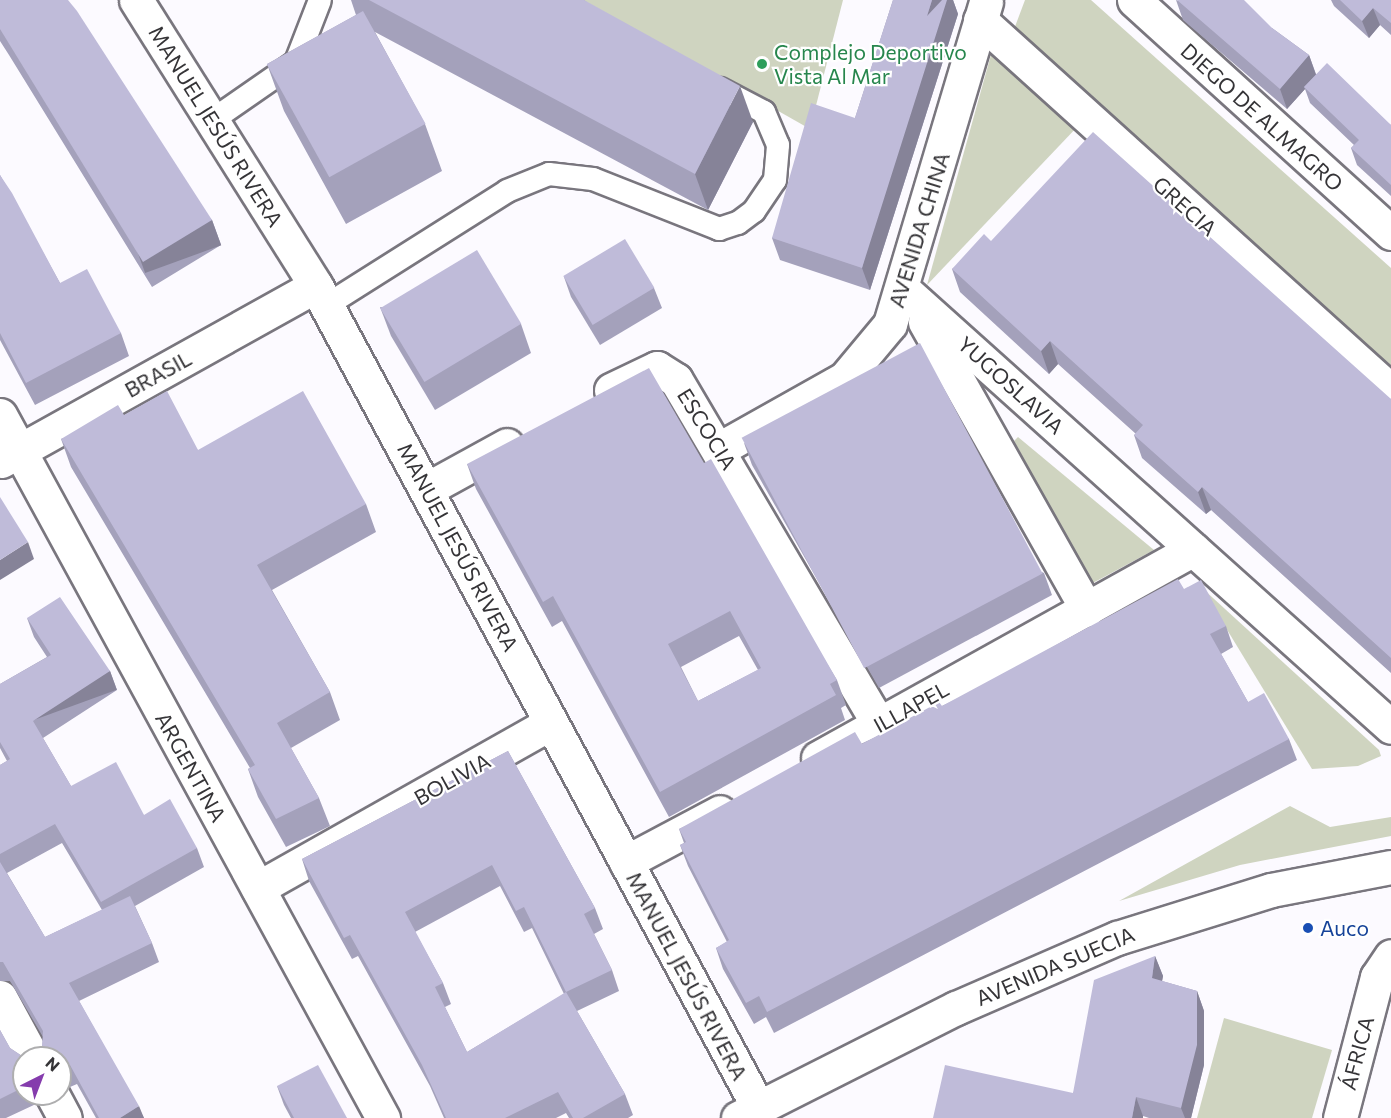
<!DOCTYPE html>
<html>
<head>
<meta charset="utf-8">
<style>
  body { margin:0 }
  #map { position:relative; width:1391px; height:1118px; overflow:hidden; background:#fcfaff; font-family:Commissioner,sans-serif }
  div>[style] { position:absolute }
  .green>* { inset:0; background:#cfd4c0 }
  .roads { filter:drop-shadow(2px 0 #79767e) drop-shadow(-2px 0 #79767e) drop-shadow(0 2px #79767e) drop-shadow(0 -2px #79767e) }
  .service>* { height:22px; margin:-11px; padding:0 11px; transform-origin:11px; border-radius:11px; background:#fff }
  .minor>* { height:33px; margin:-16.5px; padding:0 16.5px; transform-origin:16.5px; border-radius:16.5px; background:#fff }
  .tertiary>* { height:33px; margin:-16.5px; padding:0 16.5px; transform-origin:16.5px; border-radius:16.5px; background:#fff }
  .secondary>* { height:33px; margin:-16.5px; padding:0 16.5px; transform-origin:16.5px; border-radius:16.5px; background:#fff }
  .wall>* { inset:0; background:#a4a1bb }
  .shaded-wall>* { inset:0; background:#868398; transform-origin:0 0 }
  .building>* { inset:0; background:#bfbbd9; transform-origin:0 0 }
  .dots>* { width:16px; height:16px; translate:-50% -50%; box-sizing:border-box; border:3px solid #fff; border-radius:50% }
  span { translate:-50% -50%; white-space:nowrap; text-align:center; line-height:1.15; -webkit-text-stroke:4.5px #fff; paint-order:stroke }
  .leisure-label { font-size:21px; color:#27864d }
  .left { translate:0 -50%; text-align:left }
  .street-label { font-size:21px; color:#353437 }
  .transit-label { font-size:21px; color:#164399 }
  .north { position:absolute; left:12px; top:1046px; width:60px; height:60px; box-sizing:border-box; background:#fff; border:2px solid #aeaeaf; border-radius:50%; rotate:42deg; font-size:16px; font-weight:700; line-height:24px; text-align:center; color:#353437 }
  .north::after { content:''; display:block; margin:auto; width:21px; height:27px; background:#853cad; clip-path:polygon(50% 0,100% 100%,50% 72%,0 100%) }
</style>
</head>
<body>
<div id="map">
  <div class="green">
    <div style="clip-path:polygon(583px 0,843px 0,810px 129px)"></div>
    <div style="clip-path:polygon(1025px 0,1091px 0,1391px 268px,1391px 370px,1013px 32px)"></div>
    <div style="clip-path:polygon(994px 44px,1079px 125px,927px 285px)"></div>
    <div style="clip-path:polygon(1018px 437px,1154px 550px,1091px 584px,1014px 441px)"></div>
    <div style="clip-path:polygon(1201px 587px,1379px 750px,1381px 756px,1358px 766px,1312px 769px)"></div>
    <div style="clip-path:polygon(1290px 806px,1330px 827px,1391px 817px,1391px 836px,1240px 865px,1119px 901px)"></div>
    <div style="clip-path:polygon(1224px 1018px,1332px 1050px,1312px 1118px,1197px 1118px)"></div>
  </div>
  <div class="roads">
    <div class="service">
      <div style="left:214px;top:119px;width:100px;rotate:-34.8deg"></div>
      <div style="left:296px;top:62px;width:66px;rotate:-68.8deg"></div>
      <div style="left:327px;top:305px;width:213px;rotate:-32.3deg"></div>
      <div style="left:507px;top:191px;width:45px;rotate:-22deg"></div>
      <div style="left:549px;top:174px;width:44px;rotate:6.5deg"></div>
      <div style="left:593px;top:179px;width:136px;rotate:21.6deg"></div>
      <div style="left:719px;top:229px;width:20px;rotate:-18deg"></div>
      <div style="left:738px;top:223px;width:20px;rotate:-37deg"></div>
      <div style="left:754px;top:211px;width:37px;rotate:-56deg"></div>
      <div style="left:775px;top:180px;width:35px;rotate:-85deg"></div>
      <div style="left:778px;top:145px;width:36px;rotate:-113deg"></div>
      <div style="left:764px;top:112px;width:50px;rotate:-152.4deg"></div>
    </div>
    <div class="minor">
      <div style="left:1134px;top:0;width:347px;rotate:42.2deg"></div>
      <div style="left:980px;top:20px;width:554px;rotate:42.07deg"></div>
      <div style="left:904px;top:290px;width:654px;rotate:41.9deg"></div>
      <div style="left:925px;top:322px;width:330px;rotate:60.6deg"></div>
      <div style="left:611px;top:390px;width:51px;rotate:-25.6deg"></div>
      <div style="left:657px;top:368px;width:22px;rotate:32deg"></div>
      <div style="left:676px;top:380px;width:400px;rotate:59.5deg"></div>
      <div style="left:0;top:415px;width:801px;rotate:61.42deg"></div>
      <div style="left:721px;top:448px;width:142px;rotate:-29.4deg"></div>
      <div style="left:845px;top:378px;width:70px;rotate:-50.2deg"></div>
      <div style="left:890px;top:324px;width:336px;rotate:-73.4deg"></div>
      <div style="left:1px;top:461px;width:360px;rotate:-29.1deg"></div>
      <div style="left:427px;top:489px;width:91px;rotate:-28.8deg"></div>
      <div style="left:818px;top:758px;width:429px;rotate:-29.1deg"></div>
      <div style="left:626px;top:862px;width:106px;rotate:-28deg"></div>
      <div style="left:258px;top:888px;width:336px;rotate:-29.4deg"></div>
      <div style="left:0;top:997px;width:69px;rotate:61.6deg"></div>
      <div style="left:52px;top:1094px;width:27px;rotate:62deg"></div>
      <div style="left:1340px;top:1118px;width:146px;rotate:-75.3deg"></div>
      <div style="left:1377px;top:977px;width:25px;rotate:-56deg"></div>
    </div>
    <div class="tertiary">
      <div style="left:136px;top:0;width:338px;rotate:57.8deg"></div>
      <div style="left:316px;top:286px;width:932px;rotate:61.7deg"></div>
    </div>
    <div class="secondary">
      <div style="left:738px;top:1118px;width:244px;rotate:-26.8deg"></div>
      <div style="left:956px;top:1008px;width:176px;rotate:-23.5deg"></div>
      <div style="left:1117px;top:938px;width:161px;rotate:-17.3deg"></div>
      <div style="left:1271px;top:890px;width:122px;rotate:-10.9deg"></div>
    </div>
  </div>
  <div class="wall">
    <div style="clip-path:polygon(0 0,212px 220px,221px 245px,152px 287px,9px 55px,0 41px)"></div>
    <div style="clip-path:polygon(351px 0,584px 0,753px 122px,708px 210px,375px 32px,425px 124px,442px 171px,346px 224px,284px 111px,267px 64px,356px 15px)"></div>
    <div style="clip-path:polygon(893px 0,953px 0,958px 14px,870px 290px,780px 260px,772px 238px,855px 118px)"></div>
    <div style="clip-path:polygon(1176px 0,1272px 28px,1309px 55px,1316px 74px,1391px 125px,1391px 196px,1357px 165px,1351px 148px,1354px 145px,1310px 103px,1305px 89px,1287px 109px,1183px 20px)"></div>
    <div style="clip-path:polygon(1331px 0,1391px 0,1391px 35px,1380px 25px,1369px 38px,1334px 6px)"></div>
    <div style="clip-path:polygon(0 175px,60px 283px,121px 333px,129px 356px,35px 405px,0 340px)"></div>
    <div style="clip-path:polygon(991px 241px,1391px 399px,1391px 673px,1211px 510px,1206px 514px,1142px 458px,1134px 435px,1136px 434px,1058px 364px,1049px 374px,960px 292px,952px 269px)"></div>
    <div style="clip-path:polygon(564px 277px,654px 288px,662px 308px,600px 345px,571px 297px)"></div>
    <div style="clip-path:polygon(380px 307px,521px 324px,531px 353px,435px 410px,391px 336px)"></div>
    <div style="clip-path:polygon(124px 415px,198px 450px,366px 504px,376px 532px,272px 590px,330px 692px,340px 720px,291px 748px,319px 798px,330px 826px,286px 847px,258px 797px,248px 769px,250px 768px,71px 467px,61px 439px)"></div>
    <div style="clip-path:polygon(744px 443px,1044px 573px,1052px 595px,879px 688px,752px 465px)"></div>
    <div style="clip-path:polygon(evenodd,704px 463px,837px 680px,846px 705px,841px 708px,845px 720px,669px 817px,562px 621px,552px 627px,476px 489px,467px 464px,704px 463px,739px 636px,758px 670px,698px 701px,681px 667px,739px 636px)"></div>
    <div style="clip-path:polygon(1184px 589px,1226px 626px,1233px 647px,1221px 654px,1248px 702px,1289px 739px,1297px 760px,774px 1033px,766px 1017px,754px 1024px,723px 969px,716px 948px,727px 942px,688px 866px,680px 845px,684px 843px,679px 829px,942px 706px)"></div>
    <div style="clip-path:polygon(evenodd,27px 618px,110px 671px,117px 690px,43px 738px,71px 786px,144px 815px,197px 848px,204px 867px,135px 906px,152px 943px,159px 962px,79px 1001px,144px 1118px,96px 1118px,77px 1084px,70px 1087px,61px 1078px,60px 1078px,60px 1058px,24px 1058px,24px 1094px,34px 1094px,36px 1104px,6px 1118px,0 1118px,0 1030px,10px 1048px,25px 1058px,34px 1056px,42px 1048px,43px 1037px,10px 981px,0 981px,0 765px,7px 761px,0 748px,0 684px,47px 657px,34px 637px,27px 618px,62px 843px,102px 910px,45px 937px,7px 873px,62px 843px)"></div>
    <div style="clip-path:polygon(evenodd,508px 751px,595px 908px,603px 929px,594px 934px,612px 970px,619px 991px,577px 1011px,625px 1094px,633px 1115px,628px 1118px,569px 1118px,566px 1113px,556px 1118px,444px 1118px,430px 1086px,358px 956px,352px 959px,309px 881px,302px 859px,508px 751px,500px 886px,524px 932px,532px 928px,564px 994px,467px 1052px,445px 1007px,451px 1004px,443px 983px,415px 932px,500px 886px)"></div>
    <div style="clip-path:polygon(1155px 956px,1163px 976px,1162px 981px,1197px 991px,1204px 1011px,1204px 1065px,1191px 1118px,1149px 1118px,1143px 1116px,1143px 1118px,933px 1118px,1073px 1093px)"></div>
    <div style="clip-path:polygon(277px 1086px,347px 1118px,291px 1118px,284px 1105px)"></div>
  </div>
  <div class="shaded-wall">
    <div style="clip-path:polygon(932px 0,953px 0,958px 14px,870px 290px,862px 268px,927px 16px)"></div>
    <div style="clip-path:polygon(1373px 8px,1380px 25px,1369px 38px,1362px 21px)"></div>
    <div style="clip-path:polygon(1309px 55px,1316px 75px,1304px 87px,1305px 89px,1287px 109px,1280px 89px)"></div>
    <div style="clip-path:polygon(740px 86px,753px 122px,708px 210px,695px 174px)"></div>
    <div style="left:212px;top:220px;width:27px;height:81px;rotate:70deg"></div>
    <div style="clip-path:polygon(1050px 341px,1058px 364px,1049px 374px,1041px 351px)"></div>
    <div style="clip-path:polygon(1202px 487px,1211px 510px,1206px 514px,1198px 492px)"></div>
    <div style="clip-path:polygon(28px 542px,34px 559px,0 580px,0 560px)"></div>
    <div style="left:110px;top:671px;width:20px;height:92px;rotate:70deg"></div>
    <div style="clip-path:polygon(1155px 956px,1163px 976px,1159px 998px,1152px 978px)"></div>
    <div style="clip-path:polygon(1197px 991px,1204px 1011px,1204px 1065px,1191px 1118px,1185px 1118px,1181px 1108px)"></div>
    <div style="clip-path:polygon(1136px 1097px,1143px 1116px,1143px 1118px,1132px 1118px)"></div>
    <div style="clip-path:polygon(139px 1106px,144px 1118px,120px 1118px)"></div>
  </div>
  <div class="building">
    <div style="clip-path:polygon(0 0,68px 0,77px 11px,212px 220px,143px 262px,0 29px)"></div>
    <div style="clip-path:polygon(369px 0,584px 0,740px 86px,695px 174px)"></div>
    <div style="clip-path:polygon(893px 0,932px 0,927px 16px,942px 0,947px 0,862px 268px,772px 238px,811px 103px,855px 118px)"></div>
    <div style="clip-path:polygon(1177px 0,1244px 0,1272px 28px,1309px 55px,1280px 89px)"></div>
    <div style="clip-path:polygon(1340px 0,1391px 0,1391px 23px,1373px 8px,1362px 21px)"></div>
    <div style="left:363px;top:11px;width:129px;height:110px;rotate:61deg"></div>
    <div style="clip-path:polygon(1327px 63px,1391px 125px,1391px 185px,1351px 148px,1359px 140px,1304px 87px)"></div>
    <div style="clip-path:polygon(1093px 132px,1391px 399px,1391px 658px,1202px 487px,1198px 492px,1134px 435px,1143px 425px,1050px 341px,1041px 351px,952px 269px,984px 234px,991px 241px)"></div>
    <div style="clip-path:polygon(0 175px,12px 193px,60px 283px,87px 269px,121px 333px,26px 383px,0 333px)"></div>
    <div style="left:625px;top:239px;width:57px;height:72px;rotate:59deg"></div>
    <div style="left:477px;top:250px;width:86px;height:113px;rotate:59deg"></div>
    <div style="left:920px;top:343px;width:261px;height:202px;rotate:62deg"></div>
    <div style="clip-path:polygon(evenodd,649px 368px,704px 463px,711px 459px,837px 680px,830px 684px,836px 695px,660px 792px,553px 596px,543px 602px,467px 464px,649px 368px,730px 611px,761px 668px,698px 701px,668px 644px,730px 611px)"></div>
    <div style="clip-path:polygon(167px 391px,198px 450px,303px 391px,366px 504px,257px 565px,330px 692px,277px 723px,319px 798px,276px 819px,248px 769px,255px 765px,61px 439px,118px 405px,124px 415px)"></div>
    <div style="clip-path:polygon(0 497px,28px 542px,0 560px)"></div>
    <div style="clip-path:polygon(1178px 579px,1184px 589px,1201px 580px,1226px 626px,1210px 634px,1248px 702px,1264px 693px,1289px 739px,767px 1012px,759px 996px,746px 1003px,716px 948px,729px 940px,680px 845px,686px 842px,679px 829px,855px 732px,862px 744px,939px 702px,942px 706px)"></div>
    <div style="clip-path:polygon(60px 597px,110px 671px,33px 721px,71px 786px,116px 762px,144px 815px,170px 799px,197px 848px,101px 902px,55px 824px,0 854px,0 765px,10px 759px,0 742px,0 684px,51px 655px,27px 618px)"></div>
    <div style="clip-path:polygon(508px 751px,595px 908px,584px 914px,612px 970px,566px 992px,524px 907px,516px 911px,492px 865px,405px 912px,443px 983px,435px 987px,467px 1052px,566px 992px,625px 1094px,583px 1118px,573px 1118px,558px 1092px,505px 1118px,446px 1118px,422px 1065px,350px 935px,344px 938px,302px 859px)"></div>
    <div style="clip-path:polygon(0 862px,45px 937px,130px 896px,152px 943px,69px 983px,139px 1106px,120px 1118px,99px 1118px,70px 1065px,63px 1069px,60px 1065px,60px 1058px,24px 1058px,24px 1087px,0 1099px,0 1030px,10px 1048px,25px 1058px,34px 1056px,42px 1048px,43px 1031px,3px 962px,0 962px)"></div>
    <div style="clip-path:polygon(1155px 956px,1152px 978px,1197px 991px,1197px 1045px,1181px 1108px,1136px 1097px,1132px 1118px,933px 1118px,945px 1065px,1073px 1093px,1094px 980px)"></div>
    <div style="clip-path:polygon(318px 1065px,347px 1118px,294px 1118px,277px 1086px)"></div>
  </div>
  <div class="dots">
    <div style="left:762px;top:64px;background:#2e9e5b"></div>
    <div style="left:1308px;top:928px;background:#1a4fb4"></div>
  </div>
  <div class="leisure-label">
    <span class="left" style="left:774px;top:64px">Complejo Deportivo<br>Vista Al Mar</span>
  </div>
  <div class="street-label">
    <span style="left:1262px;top:117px;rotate:42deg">DIEGO DE ALMAGRO</span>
    <span style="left:216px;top:126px;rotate:58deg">MANUEL JESÚS RIVERA</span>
    <span style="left:1185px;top:206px;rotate:42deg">GRECIA</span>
    <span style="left:919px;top:230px;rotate:-73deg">AVENIDA CHINA</span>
    <span style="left:158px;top:374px;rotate:-29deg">BRASIL</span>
    <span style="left:1011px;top:385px;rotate:42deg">YUGOSLAVIA</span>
    <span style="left:707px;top:429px;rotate:58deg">ESCOCIA</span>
    <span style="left:458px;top:547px;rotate:62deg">MANUEL JESÚS RIVERA</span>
    <span style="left:911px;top:707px;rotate:-29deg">ILLAPEL</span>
    <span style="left:191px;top:767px;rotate:61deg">ARGENTINA</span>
    <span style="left:452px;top:779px;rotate:-29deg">BOLIVIA</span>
    <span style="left:1055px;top:966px;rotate:-23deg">AVENIDA SUECIA</span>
    <span style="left:687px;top:976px;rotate:62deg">MANUEL JESÚS RIVERA</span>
    <span style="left:1357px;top:1053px;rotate:-75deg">ÁFRICA</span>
  </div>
  <div class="transit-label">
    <span class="left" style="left:1320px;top:928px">Auco</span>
  </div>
  <div class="north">N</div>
</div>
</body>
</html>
